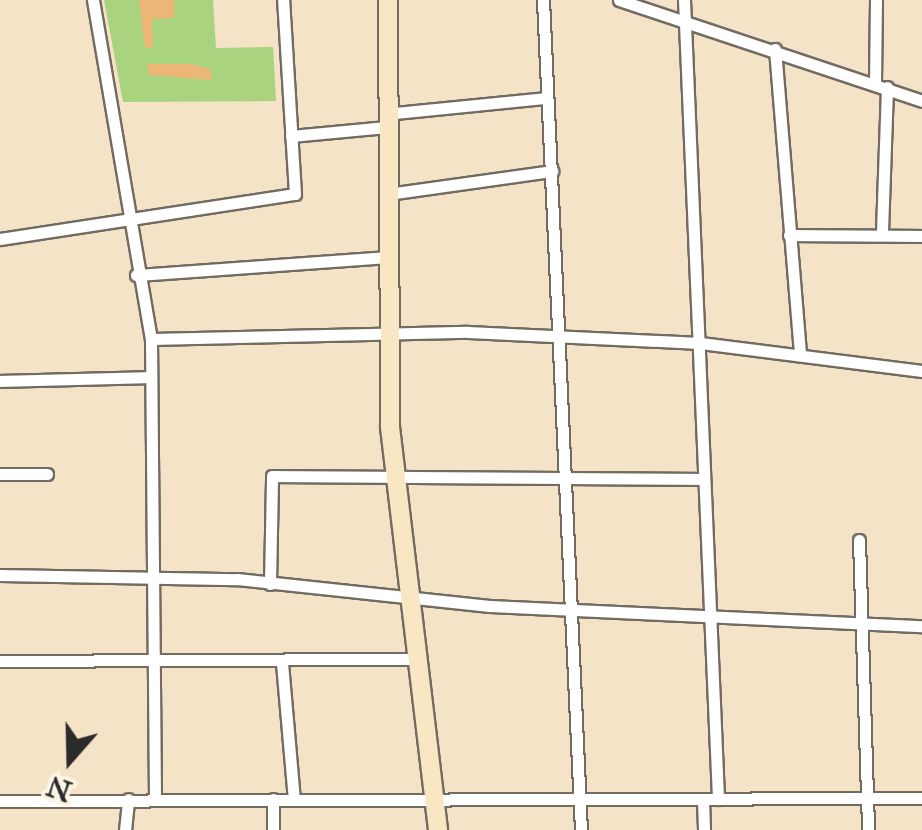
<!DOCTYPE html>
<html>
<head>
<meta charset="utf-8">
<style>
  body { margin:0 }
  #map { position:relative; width:922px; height:830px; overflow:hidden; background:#f5e3c8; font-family:"IM FELL Great Primer",serif }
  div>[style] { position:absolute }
  .green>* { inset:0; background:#a9d37f }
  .building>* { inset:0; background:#ecb776 }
  .roads { filter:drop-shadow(2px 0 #726b62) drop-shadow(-2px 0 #726b62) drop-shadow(0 2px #726b62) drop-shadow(0 -2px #726b62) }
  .street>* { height:11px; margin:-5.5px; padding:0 5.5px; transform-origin:5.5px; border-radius:5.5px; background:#fff }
  .secondary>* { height:18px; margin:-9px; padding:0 9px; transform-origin:9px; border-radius:9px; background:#f9e7c3 }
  span { translate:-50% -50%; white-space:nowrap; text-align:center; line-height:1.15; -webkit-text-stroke:9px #fcf5e5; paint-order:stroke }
  .north { position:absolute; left:20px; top:710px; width:100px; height:100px; -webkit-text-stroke:8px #fcf5e5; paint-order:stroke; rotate:200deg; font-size:28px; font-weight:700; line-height:40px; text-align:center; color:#2b2b2b }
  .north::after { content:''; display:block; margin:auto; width:35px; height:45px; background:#2b2b2b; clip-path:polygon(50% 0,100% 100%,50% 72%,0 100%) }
</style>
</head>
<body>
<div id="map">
  <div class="green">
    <div style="clip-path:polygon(104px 0,213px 0,216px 48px,273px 47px,276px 101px,123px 102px)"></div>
  </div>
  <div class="building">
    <div style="clip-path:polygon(139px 0,174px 0,174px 18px,152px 19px,153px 47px,145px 48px)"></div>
    <div style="clip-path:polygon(147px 64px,192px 64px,210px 69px,212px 80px,149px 75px)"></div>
  </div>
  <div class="roads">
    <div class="street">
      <div style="left:93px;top:0;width:344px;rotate:80.3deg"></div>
      <div style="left:151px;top:339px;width:460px;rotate:89.5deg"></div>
      <div style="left:543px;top:0;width:831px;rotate:87.38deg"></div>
      <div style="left:619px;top:0;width:319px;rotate:18.4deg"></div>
      <div style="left:684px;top:0;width:800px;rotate:87.56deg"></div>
      <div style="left:775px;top:49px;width:307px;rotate:85.3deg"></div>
      <div style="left:875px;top:82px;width:82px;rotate:-89.3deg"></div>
      <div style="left:385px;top:114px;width:160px;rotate:-5.7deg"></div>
      <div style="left:291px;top:136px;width:96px;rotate:-5.4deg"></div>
      <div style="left:388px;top:194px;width:166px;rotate:-8deg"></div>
      <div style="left:882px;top:231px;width:144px;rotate:-88deg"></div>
      <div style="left:789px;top:235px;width:133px;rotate:0.4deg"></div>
      <div style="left:0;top:239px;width:298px;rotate:-8.7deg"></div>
      <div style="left:295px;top:194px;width:194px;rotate:-93.5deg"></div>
      <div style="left:136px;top:275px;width:251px;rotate:-4.1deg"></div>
      <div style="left:151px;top:339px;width:317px;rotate:-1.3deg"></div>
      <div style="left:468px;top:332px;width:232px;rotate:2.7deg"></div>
      <div style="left:700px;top:343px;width:224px;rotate:7.2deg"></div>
      <div style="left:0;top:381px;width:149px;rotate:-1.5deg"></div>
      <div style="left:0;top:474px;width:47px"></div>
      <div style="left:859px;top:540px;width:290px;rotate:88.2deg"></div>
      <div style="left:0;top:575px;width:237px;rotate:1deg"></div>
      <div style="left:237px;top:579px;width:254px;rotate:6.1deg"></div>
      <div style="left:490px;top:606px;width:432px;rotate:2.7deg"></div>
      <div style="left:270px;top:584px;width:108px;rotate:-88.9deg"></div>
      <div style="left:272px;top:476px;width:432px;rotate:0.4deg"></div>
      <div style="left:0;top:661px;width:414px;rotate:-0.3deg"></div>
      <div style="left:282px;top:663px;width:137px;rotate:85deg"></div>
      <div style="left:273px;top:799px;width:31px;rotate:90deg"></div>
      <div style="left:703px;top:800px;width:30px;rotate:88deg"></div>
      <div style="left:0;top:801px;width:922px;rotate:-0.19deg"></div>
      <div style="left:125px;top:830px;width:31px;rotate:-84deg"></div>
    </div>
    <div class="secondary">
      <div style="left:388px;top:0;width:427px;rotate:89.7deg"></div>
      <div style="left:390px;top:427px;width:406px;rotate:83.2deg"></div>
    </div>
  </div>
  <div class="north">N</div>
</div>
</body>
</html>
